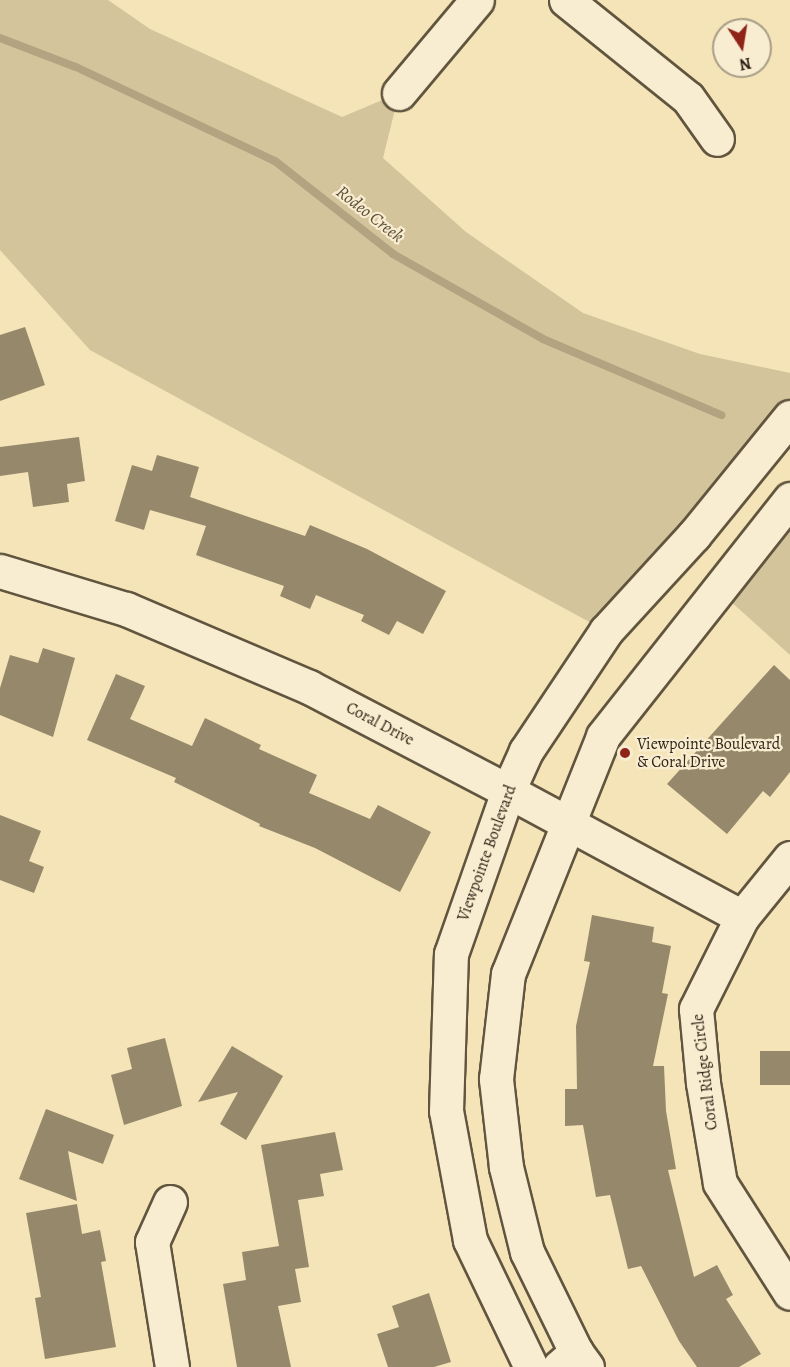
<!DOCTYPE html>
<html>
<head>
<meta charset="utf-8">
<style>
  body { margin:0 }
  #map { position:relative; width:790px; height:1367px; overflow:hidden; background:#f5e4b7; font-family:Alegreya,serif }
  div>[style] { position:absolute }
  .green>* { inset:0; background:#d4c49c }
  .stream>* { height:8px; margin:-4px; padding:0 4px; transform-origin:4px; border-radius:4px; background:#b2a381 }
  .building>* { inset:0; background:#96886a; transform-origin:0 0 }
  .roads { filter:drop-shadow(2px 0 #61553f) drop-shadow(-2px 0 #61553f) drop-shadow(0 2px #61553f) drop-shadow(0 -2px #61553f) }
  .minor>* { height:33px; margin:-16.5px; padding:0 16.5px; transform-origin:16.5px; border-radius:16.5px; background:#f8edd0 }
  .tertiary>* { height:33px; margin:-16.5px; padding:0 16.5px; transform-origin:16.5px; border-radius:16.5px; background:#f8edd0 }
  .dots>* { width:16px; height:16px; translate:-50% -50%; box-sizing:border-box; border:3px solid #f8edd0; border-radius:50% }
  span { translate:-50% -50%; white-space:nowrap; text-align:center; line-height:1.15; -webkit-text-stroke:4.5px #f8edd0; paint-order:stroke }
  .street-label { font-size:16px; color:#302517 }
  .poi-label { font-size:16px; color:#302517 }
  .left { translate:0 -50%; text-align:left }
  .water-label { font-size:18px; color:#5e513c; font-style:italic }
  .north { position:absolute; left:712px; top:18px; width:60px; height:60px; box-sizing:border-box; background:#f8edd0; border:2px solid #a89d86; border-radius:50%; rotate:168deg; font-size:16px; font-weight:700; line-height:24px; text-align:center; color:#302517 }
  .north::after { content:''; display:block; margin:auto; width:21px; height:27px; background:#8f2418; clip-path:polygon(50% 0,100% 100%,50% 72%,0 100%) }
</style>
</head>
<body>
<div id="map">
  <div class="green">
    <div style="clip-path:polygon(0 0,108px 0,150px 29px,342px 117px,399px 93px,383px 158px,466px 232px,583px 313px,700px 354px,790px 373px,790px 417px,606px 631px,90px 350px,0 250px)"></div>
    <div style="clip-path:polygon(790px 499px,790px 655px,718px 590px)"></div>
  </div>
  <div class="stream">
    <div style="left:0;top:38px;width:81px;rotate:20.9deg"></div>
    <div style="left:76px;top:67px;width:220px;rotate:25.3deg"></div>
    <div style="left:275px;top:161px;width:150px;rotate:38.2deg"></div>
    <div style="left:393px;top:254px;width:172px;rotate:29.5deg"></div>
    <div style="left:543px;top:339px;width:194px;rotate:23.1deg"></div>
  </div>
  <div class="building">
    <div style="clip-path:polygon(25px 327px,45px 385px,0 401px,0 335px)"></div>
    <div style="clip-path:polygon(79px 437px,85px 481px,67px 484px,69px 502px,33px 507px,28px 472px,0 476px,0 447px)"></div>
    <div style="clip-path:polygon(157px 455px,199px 467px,190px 497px,305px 536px,310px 525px,367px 549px,446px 591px,423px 634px,397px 621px,389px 635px,361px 621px,364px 615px,316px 595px,310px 609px,280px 596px,284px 586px,196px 555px,206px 526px,150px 510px,144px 530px,115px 521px,132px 465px,152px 471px)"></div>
    <div style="clip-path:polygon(43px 648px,75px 658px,53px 737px,0 715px,0 688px,10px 655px,38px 663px)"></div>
    <div style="clip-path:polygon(774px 665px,790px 680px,790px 772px,770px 797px,763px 791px,727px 834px,667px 784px)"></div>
    <div style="clip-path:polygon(116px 674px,145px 686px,130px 719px,192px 746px,205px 718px,261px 745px,259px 749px,317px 775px,309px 793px,370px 819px,378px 805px,431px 832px,400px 892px,315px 848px,259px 826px,260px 824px,174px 782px,176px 778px,87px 740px)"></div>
    <div style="clip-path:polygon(0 815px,41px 831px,29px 861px,44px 867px,34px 893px,0 880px)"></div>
    <div style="clip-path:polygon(592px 915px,654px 927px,652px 942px,671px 946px,662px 993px,668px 994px,653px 1066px,664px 1066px,666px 1111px,676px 1169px,668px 1170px,694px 1277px,717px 1265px,733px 1295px,726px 1299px,761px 1354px,739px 1367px,697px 1367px,679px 1341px,641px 1266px,628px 1269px,610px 1195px,596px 1197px,583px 1125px,565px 1126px,565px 1089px,577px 1089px,576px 1026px,590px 962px,584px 961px)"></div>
    <div style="clip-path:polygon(165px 1038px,182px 1106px,124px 1125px,111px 1075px,132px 1069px,127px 1048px)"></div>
    <div style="clip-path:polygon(232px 1046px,283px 1076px,246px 1140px,220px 1124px,238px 1092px,198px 1102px)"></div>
    <div style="left:790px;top:1051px;width:34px;height:30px;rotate:90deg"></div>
    <div style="clip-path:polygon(46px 1109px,114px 1135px,103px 1164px,68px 1151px,77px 1201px,19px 1179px)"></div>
    <div style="clip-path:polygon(335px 1132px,343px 1170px,320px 1174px,324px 1196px,298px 1200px,309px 1267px,295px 1269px,301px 1302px,278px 1306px,291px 1367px,237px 1367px,223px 1284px,246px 1280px,242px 1252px,279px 1246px,261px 1145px)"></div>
    <div style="clip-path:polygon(77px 1204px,82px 1234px,100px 1230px,106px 1261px,101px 1262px,116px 1347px,45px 1359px,35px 1298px,41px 1297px,26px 1213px)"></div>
    <div style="clip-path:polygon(429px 1293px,451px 1362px,434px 1367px,388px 1367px,377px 1334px,399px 1327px,392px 1306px)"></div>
  </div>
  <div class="roads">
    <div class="minor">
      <div style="left:566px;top:0;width:156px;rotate:38.8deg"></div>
      <div style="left:688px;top:98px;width:50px;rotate:54.7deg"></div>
      <div style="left:399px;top:93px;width:121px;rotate:-50deg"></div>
      <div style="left:508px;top:791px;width:266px;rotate:28.3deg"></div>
      <div style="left:790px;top:858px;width:76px;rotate:129.1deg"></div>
      <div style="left:742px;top:917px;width:103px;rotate:116.6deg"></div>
      <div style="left:696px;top:1009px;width:74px;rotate:84.6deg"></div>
      <div style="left:703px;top:1083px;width:101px;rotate:80.4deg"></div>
      <div style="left:720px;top:1183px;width:130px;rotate:57.5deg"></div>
      <div style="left:170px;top:1202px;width:44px;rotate:114.2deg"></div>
      <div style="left:152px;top:1242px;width:127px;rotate:80.9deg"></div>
      <div style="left:559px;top:1367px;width:23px;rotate:-41deg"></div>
    </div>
    <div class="tertiary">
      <div style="left:0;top:571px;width:132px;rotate:16.8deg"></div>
      <div style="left:126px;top:609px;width:199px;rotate:23.1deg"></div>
      <div style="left:309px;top:687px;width:225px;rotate:27.6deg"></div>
      <div style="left:531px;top:1367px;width:141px;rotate:-115.7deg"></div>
      <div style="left:470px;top:1240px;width:131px;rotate:-100.5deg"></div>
      <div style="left:446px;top:1111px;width:157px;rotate:-88.2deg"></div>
      <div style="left:451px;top:954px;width:173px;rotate:-70.7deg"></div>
      <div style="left:508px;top:791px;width:44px;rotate:-65.8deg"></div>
      <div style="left:526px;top:751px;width:144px;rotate:-56.3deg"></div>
      <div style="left:606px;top:631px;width:130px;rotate:-47.5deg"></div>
      <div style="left:694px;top:535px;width:152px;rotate:-50.9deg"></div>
      <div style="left:587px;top:1367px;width:19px;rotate:-126deg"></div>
      <div style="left:576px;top:1352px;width:111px;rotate:-116.1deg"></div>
      <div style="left:527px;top:1252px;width:88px;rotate:-103.9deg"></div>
      <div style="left:506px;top:1167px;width:89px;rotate:-96.5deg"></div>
      <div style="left:496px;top:1079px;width:106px;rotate:-83.5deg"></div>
      <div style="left:508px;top:974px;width:256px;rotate:-68.2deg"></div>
      <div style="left:603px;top:736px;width:302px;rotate:-51.7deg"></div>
    </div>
  </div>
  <div class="dots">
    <div style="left:625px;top:753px;background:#8f2418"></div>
  </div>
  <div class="street-label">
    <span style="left:380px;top:724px;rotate:28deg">Coral Drive</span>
    <span style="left:487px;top:853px;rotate:-70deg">Viewpointe Boulevard</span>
    <span style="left:705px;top:1072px;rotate:-97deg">Coral Ridge Circle</span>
  </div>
  <div class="poi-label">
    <span class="left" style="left:637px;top:753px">Viewpointe Boulevard<br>&amp; Coral Drive</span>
  </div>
  <div class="water-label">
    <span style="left:370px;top:214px;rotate:38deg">Rodeo Creek</span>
  </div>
  <div class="north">N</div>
</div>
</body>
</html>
